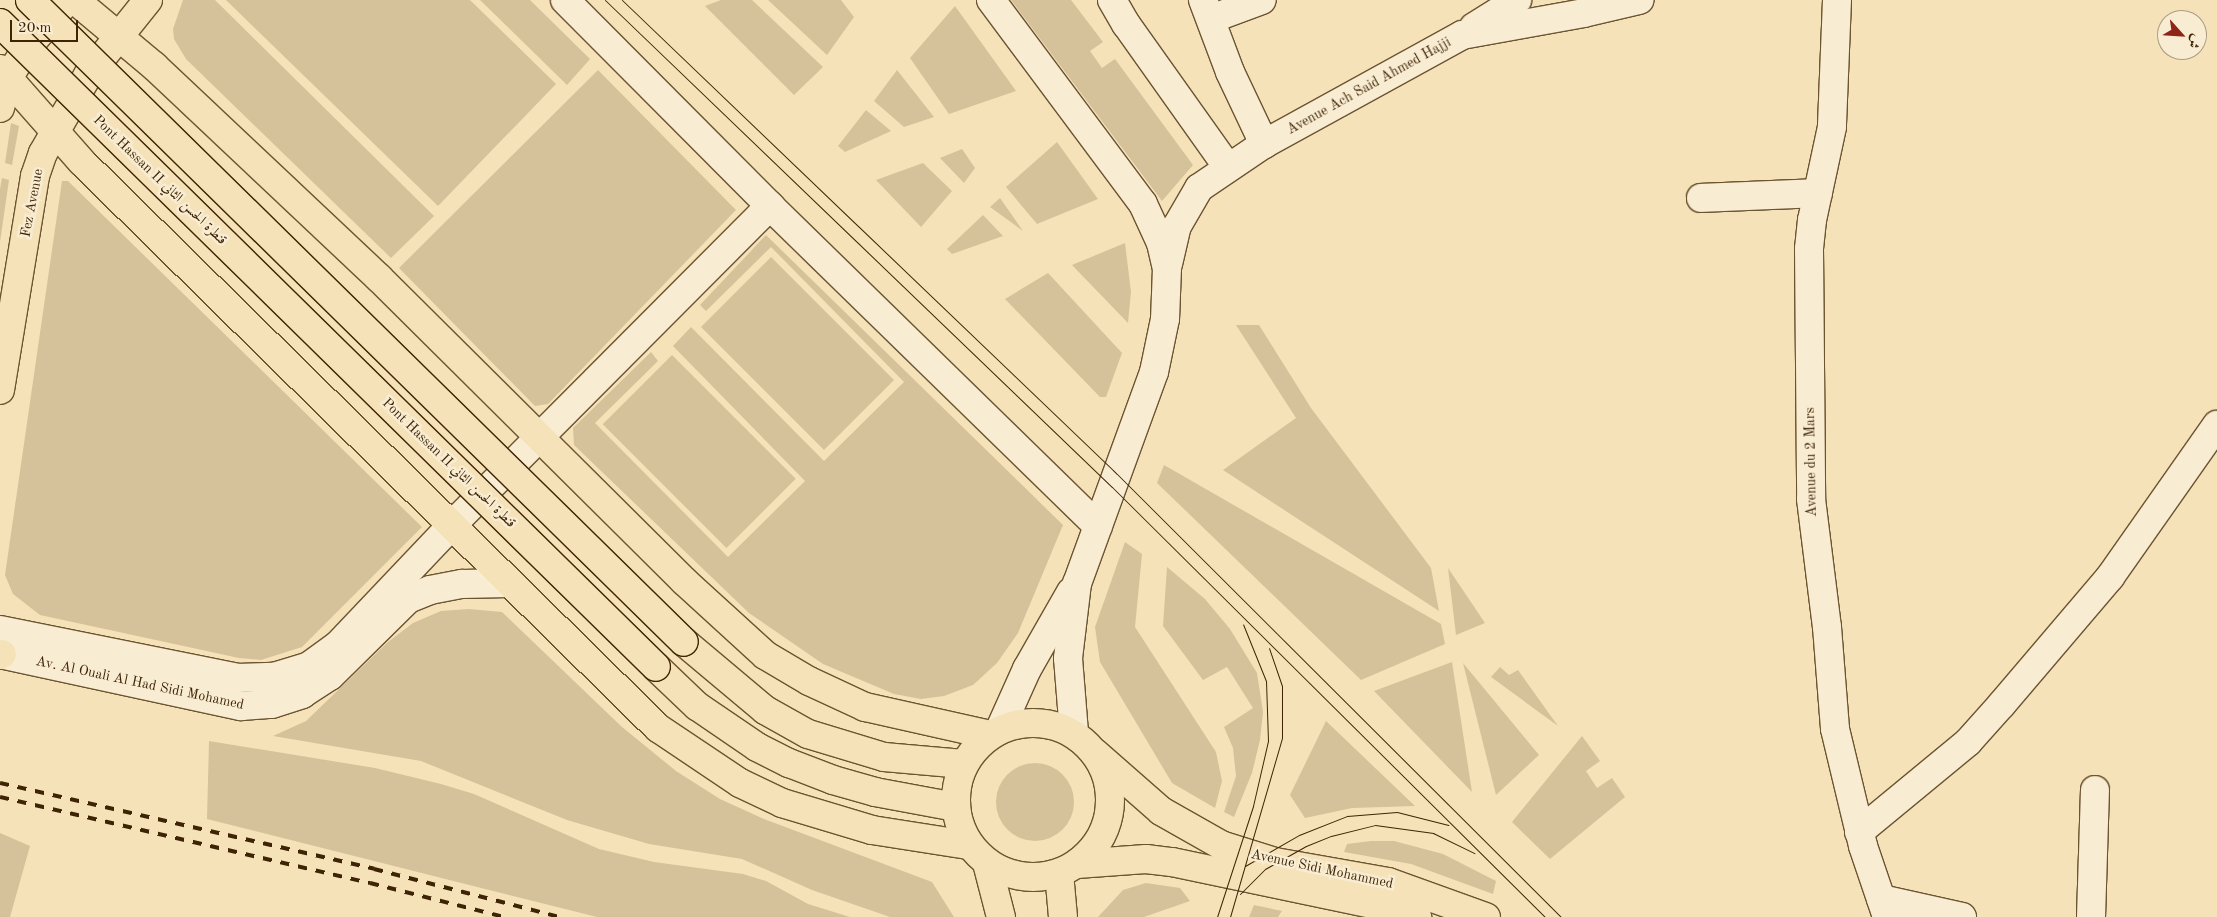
<!DOCTYPE html>
<html>
<head>
<meta charset="utf-8">
<style>
  body { margin:0 }
  #map { position:relative; width:2217px; height:917px; overflow:hidden; background:#f5e2b9; font-family:"Old Standard TT",Amiri,serif }
  div>[style] { position:absolute }
  .green>* { inset:0; background:#d6c29a; transform-origin:0 0 }
  .round { border-radius:50% }
  .roads { filter:drop-shadow(1px 0 #6c5431) drop-shadow(-1px 0 #6c5431) drop-shadow(0 1px #6c5431) drop-shadow(0 -1px #6c5431) }
  .minor>* { height:28px; margin:-14px; padding:0 14px; transform-origin:14px; border-radius:14px; background:#f8ecd2 }
  .major>* { height:28px; margin:-14px; padding:0 14px; transform-origin:14px; border-radius:14px; background:#f5e2b9 }
  .highway>* { height:28px; margin:-14px; padding:0 14px; transform-origin:14px; border-radius:14px; background:#f5e2b9 }
  .highway>.ring { margin:-14px; padding:0; box-sizing:content-box; background:none; border:28px solid #f5e2b9; border-radius:50% }
  .tram>* { height:1px; margin:-0.5px; padding:0 0.5px; transform-origin:0.5px; border-radius:0.5px; background:#3e2404 }
  .rail>* { height:4px; margin-top:-2px; transform-origin:0; background:repeating-linear-gradient(90deg,#3e2404 0 9px,transparent 0 18px) }
  .bridges { filter:drop-shadow(1px 0 #3e2404) drop-shadow(-1px 0 #3e2404) drop-shadow(0 1px #3e2404) drop-shadow(0 -1px #3e2404) }
  .highway-bridge>* { height:28px; margin:-14px; padding:0 14px; transform-origin:14px; border-radius:14px; background:#f5e2b9 }
  span { translate:-50% -50%; white-space:nowrap; text-align:center; line-height:1.15; -webkit-text-stroke:5px #f8ecd2; paint-order:stroke }
  .street-label { font-size:14px; color:#3e2404 }
  .north { position:absolute; left:2157px; top:10px; width:50px; height:50px; box-sizing:border-box; background:#f8ecd2; border:1px solid #ae9c80; border-radius:50%; rotate:116deg; font-size:14px; font-weight:700; line-height:20px; text-align:center; color:#3e2404 }
  .north::after { content:''; display:block; margin:auto; width:18px; height:22px; background:#8f2418; clip-path:polygon(50% 0,100% 100%,50% 72%,0 100%) }
  .scale { position:absolute; left:10px; top:20px; width:68px; height:22px; box-sizing:border-box; border:2px solid #3e2404; border-top:0; padding-left:6px; font-size:15px; line-height:18px; white-space:nowrap; color:#3e2404; -webkit-text-stroke:4px #f8ecd2; paint-order:stroke }
</style>
</head>
<body>
<div id="map">
  <div class="green">
    <div style="clip-path:polygon(183px 0,215px 0,434px 216px,391px 258px,186px 59px,174px 39px,173px 29px)"></div>
    <div style="clip-path:polygon(226px 0,470px 0,556px 84px,438px 206px)"></div>
    <div style="clip-path:polygon(480px 0,530px 0,590px 59px,567px 85px)"></div>
    <div style="clip-path:polygon(721px 0,752px 0,823px 67px,794px 95px,705px 6px)"></div>
    <div style="clip-path:polygon(768px 0,841px 0,854px 17px,827px 55px)"></div>
    <div style="clip-path:polygon(1011px 0,1071px 0,1103px 42px,1090px 51px,1102px 68px,1115px 59px,1193px 165px,1162px 201px)"></div>
    <div style="clip-path:polygon(955px 6px,1016px 91px,949px 114px,910px 58px)"></div>
    <div style="clip-path:polygon(598px 70px,736px 210px,548px 404px,535px 406px,399px 268px)"></div>
    <div style="clip-path:polygon(897px 70px,934px 117px,904px 127px,874px 101px)"></div>
    <div style="clip-path:polygon(866px 110px,891px 131px,845px 152px,838px 146px)"></div>
    <div style="clip-path:polygon(11px 123px,19px 126px,12px 165px,5px 163px)"></div>
    <div style="clip-path:polygon(1057px 142px,1098px 199px,1037px 224px,1006px 187px)"></div>
    <div style="clip-path:polygon(962px 149px,975px 168px,964px 183px,940px 158px)"></div>
    <div style="clip-path:polygon(923px 163px,952px 191px,921px 227px,876px 180px)"></div>
    <div style="clip-path:polygon(2px 178px,9px 180px,0 242px,0 189px)"></div>
    <div style="clip-path:polygon(62px 181px,68px 181px,422px 527px,302px 647px,261px 660px,239px 658px,40px 615px,13px 594px,5px 575px)"></div>
    <div style="clip-path:polygon(1000px 198px,1023px 231px,990px 207px)"></div>
    <div style="clip-path:polygon(983px 215px,1003px 236px,952px 254px,947px 249px)"></div>
    <div style="clip-path:polygon(766px 235px,1063px 525px,1018px 633px,997px 663px,973px 685px,944px 696px,921px 699px,894px 694px,823px 664px,749px 613px,574px 445px,573px 428px,651px 352px,658px 361px,595px 423px,728px 557px,805px 481px,673px 346px,691px 327px,824px 461px,904px 382px,771px 247px,706px 311px,700px 305px)"></div>
    <div style="clip-path:polygon(1125px 243px,1131px 292px,1128px 323px,1072px 265px)"></div>
    <div style="left:771px;top:257px;width:174px;height:99px;rotate:45deg"></div>
    <div style="clip-path:polygon(1048px 273px,1122px 353px,1106px 397px,1100px 397px,1005px 299px)"></div>
    <div style="clip-path:polygon(1236px 325px,1259px 325px,1311px 408px,1431px 568px,1439px 611px,1223px 470px,1296px 418px)"></div>
    <div style="left:672px;top:355px;width:175px;height:98px;rotate:45deg"></div>
    <div style="clip-path:polygon(1164px 465px,1441px 624px,1445px 644px,1361px 680px,1157px 483px)"></div>
    <div style="clip-path:polygon(1125px 542px,1142px 554px,1135px 627px,1216px 752px,1222px 781px,1215px 808px,1172px 783px,1100px 662px,1095px 627px)"></div>
    <div style="clip-path:polygon(1167px 567px,1205px 599px,1230px 629px,1257px 673px,1263px 712px,1260px 740px,1252px 773px,1234px 817px,1224px 812px,1236px 776px,1233px 748px,1224px 727px,1253px 708px,1227px 667px,1203px 680px,1163px 626px)"></div>
    <div style="clip-path:polygon(1448px 568px,1485px 623px,1456px 635px)"></div>
    <div style="clip-path:polygon(469px 609px,502px 612px,622px 727px,676px 771px,720px 799px,764px 819px,932px 882px,954px 917px,890px 917px,812px 890px,742px 859px,649px 844px,567px 820px,421px 761px,273px 736px,306px 721px,388px 642px,413px 623px,441px 611px)"></div>
    <div style="clip-path:polygon(1452px 662px,1472px 792px,1374px 691px)"></div>
    <div style="clip-path:polygon(1463px 663px,1539px 755px,1496px 795px)"></div>
    <div style="clip-path:polygon(1500px 667px,1509px 675px,1518px 670px,1558px 726px,1491px 677px)"></div>
    <div style="clip-path:polygon(1326px 721px,1415px 806px,1352px 808px,1305px 818px,1290px 795px)"></div>
    <div style="clip-path:polygon(1582px 736px,1600px 761px,1586px 771px,1597px 788px,1612px 778px,1625px 797px,1550px 859px,1512px 822px)"></div>
    <div style="clip-path:polygon(209px 741px,375px 768px,441px 784px,474px 794px,599px 849px,654px 862px,743px 874px,766px 881px,808px 904px,850px 917px,597px 917px,207px 819px)"></div>
    <div class="round" style="left:996px;top:763px;width:78px;height:78px"></div>
    <div style="clip-path:polygon(0 833px,30px 846px,10px 917px,0 917px)"></div>
    <div style="clip-path:polygon(1371px 841px,1394px 841px,1443px 854px,1496px 881px,1493px 894px,1411px 864px,1344px 852px,1347px 844px)"></div>
    <div style="clip-path:polygon(1146px 883px,1180px 888px,1190px 901px,1144px 917px,1098px 917px,1123px 890px)"></div>
    <div style="clip-path:polygon(1254px 905px,1282px 911px,1278px 917px,1249px 917px)"></div>
  </div>
  <div class="roads">
    <div class="minor">
      <div style="left:565px;top:0;width:291px;rotate:45.1deg"></div>
      <div style="left:770px;top:206px;width:458px;rotate:44.3deg"></div>
      <div style="left:991px;top:0;width:254px;rotate:53.3deg"></div>
      <div style="left:1143px;top:204px;width:43px;rotate:65.2deg"></div>
      <div style="left:1161px;top:243px;width:26px;rotate:77deg"></div>
      <div style="left:1167px;top:268px;width:51px;rotate:92.2deg"></div>
      <div style="left:1165px;top:319px;width:54px;rotate:101.7deg"></div>
      <div style="left:1154px;top:372px;width:225px;rotate:110deg"></div>
      <div style="left:1077px;top:583px;width:76px;rotate:96.8deg"></div>
      <div style="left:1068px;top:658px;width:75px;rotate:85.4deg"></div>
      <div style="left:1112px;top:0;width:28px;rotate:60deg"></div>
      <div style="left:1126px;top:24px;width:174px;rotate:54.6deg"></div>
      <div style="left:1203px;top:0;width:77px;rotate:69.4deg"></div>
      <div style="left:1230px;top:72px;width:80px;rotate:64.7deg"></div>
      <div style="left:1837px;top:0;width:127px;rotate:92.3deg"></div>
      <div style="left:1832px;top:127px;width:95px;rotate:102.1deg"></div>
      <div style="left:1812px;top:220px;width:29px;rotate:96deg"></div>
      <div style="left:1809px;top:249px;width:250px;rotate:89.5deg"></div>
      <div style="left:1811px;top:499px;width:129px;rotate:82.9deg"></div>
      <div style="left:1827px;top:627px;width:102px;rotate:85.5deg"></div>
      <div style="left:1835px;top:729px;width:120px;rotate:76.5deg"></div>
      <div style="left:1863px;top:846px;width:75px;rotate:71.3deg"></div>
      <div style="left:1211px;top:19px;width:54px;rotate:-20.4deg"></div>
      <div style="left:1474px;top:27px;width:51px;rotate:-32.1deg"></div>
      <div style="left:1701px;top:198px;width:117px;rotate:-2.4deg"></div>
      <div style="left:1168px;top:264px;width:39px;rotate:-77deg"></div>
      <div style="left:1177px;top:226px;width:44px;rotate:-59.9deg"></div>
      <div style="left:1199px;top:188px;width:78px;rotate:-34.1deg"></div>
      <div style="left:1264px;top:144px;width:226px;rotate:-28.8deg"></div>
      <div style="left:1462px;top:35px;width:124px;rotate:-10.2deg"></div>
      <div style="left:1584px;top:13px;width:57px;rotate:-13.3deg"></div>
      <div style="left:0;top:630px;width:242px;rotate:11.4deg"></div>
      <div style="left:237px;top:678px;width:37px;rotate:-2deg"></div>
      <div style="left:274px;top:677px;width:37px;rotate:-17deg"></div>
      <div style="left:309px;top:666px;width:37px;rotate:-36deg"></div>
      <div style="left:339px;top:644px;width:163px;rotate:-46.5deg"></div>
      <div style="left:451px;top:526px;width:452px;rotate:-45.1deg"></div>
      <div style="left:0;top:654px;width:247px;rotate:12.2deg"></div>
      <div style="left:241px;top:706px;width:31px;rotate:-4deg"></div>
      <div style="left:272px;top:704px;width:32px;rotate:-18deg"></div>
      <div style="left:302px;top:694px;width:33px;rotate:-33deg"></div>
      <div style="left:330px;top:676px;width:110px;rotate:-44.6deg"></div>
      <div style="left:408px;top:599px;width:24px;rotate:-22deg"></div>
      <div style="left:430px;top:590px;width:33px;rotate:-11deg"></div>
      <div style="left:462px;top:584px;width:47px;rotate:-1.2deg"></div>
      <div style="left:1000px;top:729px;width:66px;rotate:-65.8deg"></div>
      <div style="left:1027px;top:669px;width:89px;rotate:-60.3deg"></div>
      <div style="left:1859px;top:832px;width:141px;rotate:-39.5deg"></div>
      <div style="left:1968px;top:742px;width:51px;rotate:-48.2deg"></div>
      <div style="left:2002px;top:704px;width:167px;rotate:-49.6deg"></div>
      <div style="left:2110px;top:577px;width:186px;rotate:-54.9deg"></div>
      <div style="left:1881px;top:899px;width:83px;rotate:12.5deg"></div>
      <div style="left:2091px;top:917px;width:127px;rotate:-88.2deg"></div>
    </div>
    <div class="major">
      <div style="left:75px;top:0;width:103px;rotate:39.9deg"></div>
      <div style="left:154px;top:66px;width:309px;rotate:43.3deg"></div>
      <div style="left:379px;top:278px;width:430px;rotate:44.8deg"></div>
      <div style="left:684px;top:581px;width:110px;rotate:42.4deg"></div>
      <div style="left:765px;top:655px;width:51px;rotate:30.6deg"></div>
      <div style="left:809px;top:681px;width:62px;rotate:24.9deg"></div>
      <div style="left:865px;top:707px;width:128px;rotate:12.6deg"></div>
      <div style="left:0;top:69px;width:124px;rotate:48.6deg"></div>
      <div style="left:82px;top:162px;width:808px;rotate:44.5deg"></div>
      <div style="left:658px;top:728px;width:99px;rotate:33.9deg"></div>
      <div style="left:740px;top:783px;width:47px;rotate:25.5deg"></div>
      <div style="left:782px;top:803px;width:94px;rotate:16.7deg"></div>
      <div style="left:872px;top:830px;width:97px;rotate:8.9deg"></div>
      <div style="left:0;top:108px;width:31px;rotate:-75deg"></div>
      <div style="left:8px;top:78px;width:36px;rotate:-58deg"></div>
      <div style="left:27px;top:48px;width:59px;rotate:-49.8deg"></div>
      <div style="left:0;top:390px;width:217px;rotate:-80.7deg"></div>
      <div style="left:35px;top:176px;width:24px;rotate:-71deg"></div>
      <div style="left:43px;top:153px;width:90px;rotate:-60deg"></div>
      <div style="left:88px;top:75px;width:96px;rotate:-51.3deg"></div>
      <div style="left:0;top:655px;width:2px;rotate:-27deg"></div>
      <div style="left:1095px;top:753px;width:88px;rotate:41.3deg"></div>
      <div style="left:1161px;top:811px;width:69px;rotate:29.5deg"></div>
      <div style="left:1221px;top:845px;width:57px;rotate:17.5deg"></div>
      <div style="left:1275px;top:862px;width:115px;rotate:10deg"></div>
      <div style="left:1388px;top:882px;width:104px;rotate:19.7deg"></div>
      <div style="left:1077px;top:864px;width:69px;rotate:-4.1deg"></div>
      <div style="left:1146px;top:859px;width:26px;rotate:7deg"></div>
      <div style="left:1172px;top:862px;width:213px;rotate:11.9deg"></div>
      <div style="left:1380px;top:906px;width:39px;rotate:17deg"></div>
    </div>
    <div class="highway">
      <div style="left:684px;top:642px;width:106px;rotate:40deg"></div>
      <div style="left:765px;top:710px;width:49px;rotate:29.2deg"></div>
      <div style="left:808px;top:734px;width:79px;rotate:16.8deg"></div>
      <div style="left:884px;top:757px;width:80px;rotate:5deg"></div>
      <div style="left:656px;top:667px;width:57px;rotate:43.6deg"></div>
      <div style="left:697px;top:706px;width:73px;rotate:34.3deg"></div>
      <div style="left:757px;top:747px;width:36px;rotate:27deg"></div>
      <div style="left:789px;top:763px;width:47px;rotate:21.1deg"></div>
      <div style="left:833px;top:780px;width:44px;rotate:15.9deg"></div>
      <div style="left:875px;top:792px;width:82px;rotate:10.5deg"></div>
      <div class="ring" style="left:956px;top:723px;width:126px;height:126px"></div>
      <div style="left:987px;top:863px;width:56px;rotate:75.5deg"></div>
      <div style="left:1059px;top:873px;width:44px;rotate:84.8deg"></div>
    </div>
  </div>
  <div class="tram">
    <div style="left:605px;top:0;width:703px;rotate:43.85deg"></div>
    <div style="left:1112px;top:487px;width:610px;rotate:44.8deg"></div>
    <div style="left:622px;top:0;width:685px;rotate:43.76deg"></div>
    <div style="left:1117px;top:474px;width:627px;rotate:44.94deg"></div>
    <div style="left:1245px;top:866px;width:62px;rotate:-29.9deg"></div>
    <div style="left:1299px;top:835px;width:52px;rotate:-21.6deg"></div>
    <div style="left:1347px;top:816px;width:50px;rotate:-4.6deg"></div>
    <div style="left:1397px;top:812px;width:53px;rotate:14.3deg"></div>
    <div style="left:1240px;top:894px;width:35px;rotate:-45deg"></div>
    <div style="left:1265px;top:869px;width:47px;rotate:-29.3deg"></div>
    <div style="left:1306px;top:846px;width:27px;rotate:-22deg"></div>
    <div style="left:1331px;top:836px;width:45px;rotate:-14deg"></div>
    <div style="left:1375px;top:825px;width:59px;rotate:7.9deg"></div>
    <div style="left:1433px;top:833px;width:46px;rotate:26deg"></div>
    <div style="left:1217px;top:917px;width:117px;rotate:-72deg"></div>
    <div style="left:1253px;top:806px;width:67px;rotate:-77deg"></div>
    <div style="left:1268px;top:741px;width:60px;rotate:-91.9deg"></div>
    <div style="left:1266px;top:681px;width:61px;rotate:-112deg"></div>
    <div style="left:1230px;top:917px;width:186px;rotate:-73.8deg"></div>
    <div style="left:1282px;top:738px;width:52px;rotate:-90deg"></div>
    <div style="left:1282px;top:686px;width:40px;rotate:-108.9deg"></div>
  </div>
  <div class="rail">
    <div style="left:0;top:783px;width:384px;rotate:12.9deg"></div>
    <div style="left:374px;top:869px;width:192px;rotate:14.5deg"></div>
    <div style="left:0;top:797px;width:380px;rotate:13.1deg"></div>
    <div style="left:370px;top:883px;width:138px;rotate:14.2deg"></div>
  </div>
  <div class="bridges">
    <div class="highway-bridge">
      <div style="left:30px;top:0;width:916px;rotate:44.47deg"></div>
      <div style="left:0;top:23px;width:919px;rotate:44.47deg"></div>
    </div>
  </div>
  <div class="street-label">
    <span style="left:1369px;top:86px;rotate:-29deg">Avenue Ach Said Ahmed Hajji</span>
    <span style="left:160px;top:180px;rotate:44deg">Pont Hassan II قنطرة الحسن الثاني</span>
    <span style="left:32px;top:203px;rotate:-79deg">Fez Avenue</span>
    <span style="left:1811px;top:462px;rotate:-91deg">Avenue du 2 Mars</span>
    <span style="left:449px;top:463px;rotate:44deg">Pont Hassan II قنطرة الحسن الثاني</span>
    <span style="left:140px;top:683px;rotate:12deg">Av. Al Ouali Al Had Sidi Mohamed</span>
    <span style="left:1322px;top:869px;rotate:12deg">Avenue Sidi Mohammed</span>
  </div>
  <div class="north">ش</div>
  <div class="scale">20 m</div>
</div>
</body>
</html>
